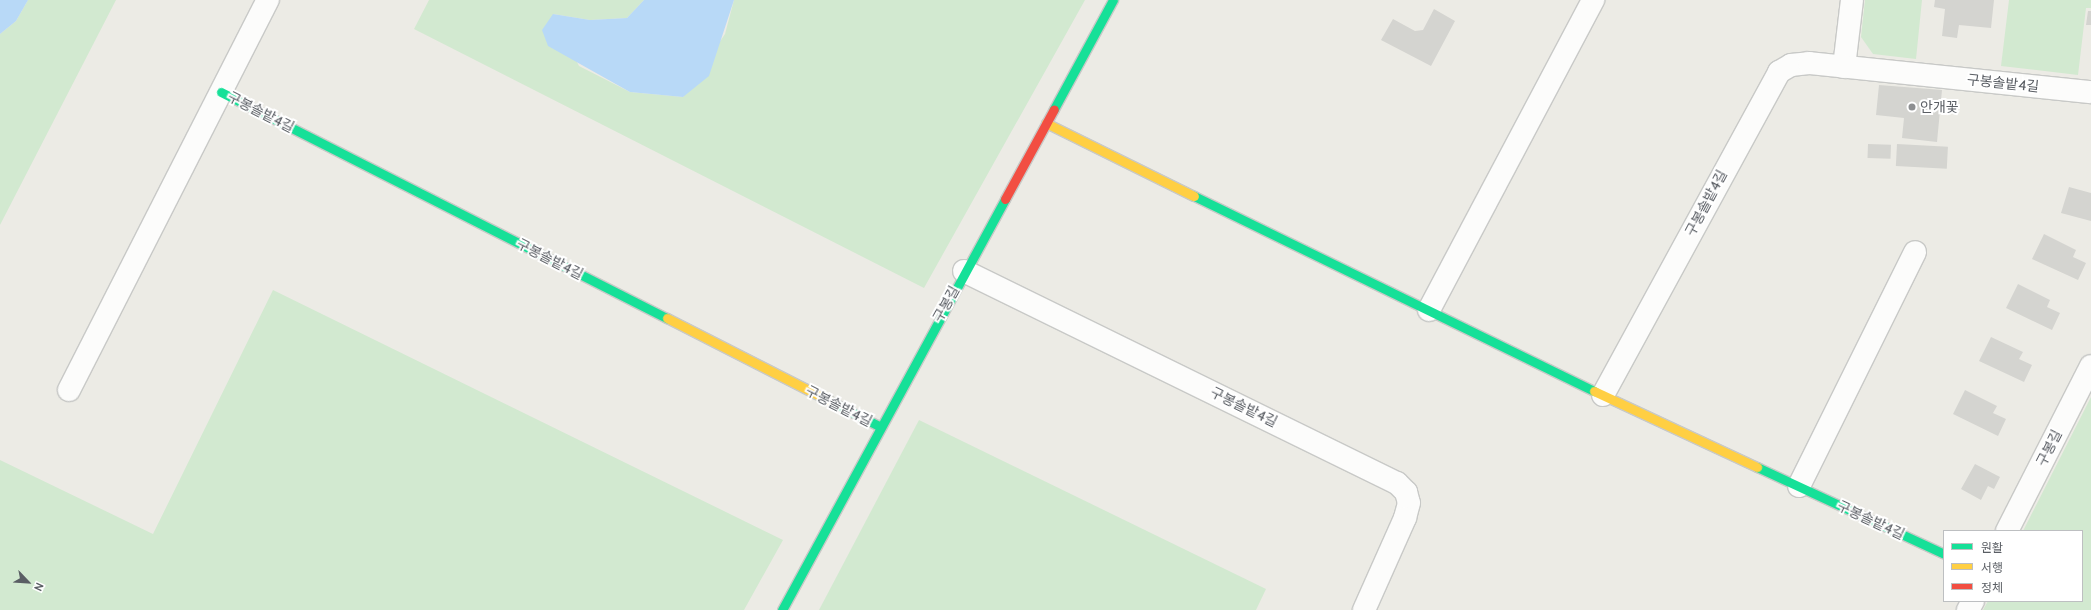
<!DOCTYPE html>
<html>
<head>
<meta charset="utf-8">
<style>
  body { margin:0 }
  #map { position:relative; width:2091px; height:610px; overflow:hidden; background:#ecebe5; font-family:Cabin,"Noto Sans KR",sans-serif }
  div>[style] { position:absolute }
  .green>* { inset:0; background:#d2e9d0 }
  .water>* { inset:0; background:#b8d9f7 }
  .building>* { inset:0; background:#d4d4d0; transform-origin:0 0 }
  .roads { filter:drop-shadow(1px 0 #c8c9c7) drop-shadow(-1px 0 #c8c9c7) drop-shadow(0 1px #c8c9c7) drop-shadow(0 -1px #c8c9c7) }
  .street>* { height:22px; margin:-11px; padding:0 11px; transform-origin:11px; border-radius:11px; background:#fcfcfb }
  .fast>* { height:9px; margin:-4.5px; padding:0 4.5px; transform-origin:4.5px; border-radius:4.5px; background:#16e098 }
  .slow>* { height:9px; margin:-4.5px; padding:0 4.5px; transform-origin:4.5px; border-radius:4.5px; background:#ffcf43 }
  .jam>* { height:9px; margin:-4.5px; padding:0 4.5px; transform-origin:4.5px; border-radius:4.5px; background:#f24e42 }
  .dots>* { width:11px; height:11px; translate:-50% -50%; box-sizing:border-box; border:2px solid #fff; border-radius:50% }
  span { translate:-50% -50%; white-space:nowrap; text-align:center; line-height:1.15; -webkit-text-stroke:4px #fff; paint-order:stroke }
  .street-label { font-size:14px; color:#5a5e64 }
  .poi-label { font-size:14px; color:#5a5e64 }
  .left { translate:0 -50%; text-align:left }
  .legend { position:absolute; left:1943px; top:530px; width:140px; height:72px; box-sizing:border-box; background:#fff; border:1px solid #bdbfc1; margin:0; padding:5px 7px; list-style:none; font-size:12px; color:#5a5e64 }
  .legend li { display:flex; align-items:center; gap:8px; height:20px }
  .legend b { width:20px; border:1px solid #bdbfc1 }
  .north { position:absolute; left:8px; top:562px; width:40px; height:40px; -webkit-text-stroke:3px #fff; paint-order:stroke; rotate:115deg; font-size:11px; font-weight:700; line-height:16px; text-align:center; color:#5a5e64 }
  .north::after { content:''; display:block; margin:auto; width:14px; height:18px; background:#5a5e64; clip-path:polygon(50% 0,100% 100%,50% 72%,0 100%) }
</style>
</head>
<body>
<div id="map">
  <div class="green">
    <div style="clip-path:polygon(28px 0,116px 0,0 225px,0 34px,16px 21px)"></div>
    <div style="clip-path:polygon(429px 0,644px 0,627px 18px,590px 20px,553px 14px,579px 66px,630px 92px,683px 97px,725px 34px,734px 0,1085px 0,924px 288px,414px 29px)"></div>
    <div style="clip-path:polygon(1865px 0,1922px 0,1916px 59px,1873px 54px,1861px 37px)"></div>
    <div style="clip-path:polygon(2009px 0,2091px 0,2091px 8px,2086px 8px,2078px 75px,2001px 66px)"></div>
    <div style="clip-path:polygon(273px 290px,783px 540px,744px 610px,0 610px,0 460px,153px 534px)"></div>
    <div style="clip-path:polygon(2091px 397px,2091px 610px,1983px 610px,1988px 601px,2082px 601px,2082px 531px,2023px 531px)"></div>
    <div style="clip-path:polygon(919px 420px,1266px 589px,1256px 610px,819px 610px)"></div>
  </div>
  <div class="water">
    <div style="clip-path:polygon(0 0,28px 0,16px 21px,0 34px)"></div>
    <div style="clip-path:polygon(644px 0,734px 0,709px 76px,683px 97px,630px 92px,548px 46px,542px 30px,553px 14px,590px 20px,627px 18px)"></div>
  </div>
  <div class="building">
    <div style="clip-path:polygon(1935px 0,1994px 0,1991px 28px,1959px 25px,1957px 38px,1942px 36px,1945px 9px,1934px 7px)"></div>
    <div style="clip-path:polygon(1434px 9px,1455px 21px,1431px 66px,1381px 40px,1393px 19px,1415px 31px,1423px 30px)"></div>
    <div style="clip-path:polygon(2088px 11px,2091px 11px,2091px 25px,2086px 25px)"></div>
    <div style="clip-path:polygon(1879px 85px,1942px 90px,1937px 142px,1902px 138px,1904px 118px,1876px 115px)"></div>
    <div style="left:1868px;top:144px;width:23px;height:14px;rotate:2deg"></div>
    <div style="left:1897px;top:144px;width:51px;height:22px;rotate:3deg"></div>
    <div style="clip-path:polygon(2069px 187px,2091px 193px,2091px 221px,2061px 213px)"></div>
    <div style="clip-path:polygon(2044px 234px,2076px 250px,2073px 257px,2086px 263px,2078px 280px,2032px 259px)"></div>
    <div style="clip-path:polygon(2018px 284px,2050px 300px,2047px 307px,2060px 313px,2052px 330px,2006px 308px)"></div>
    <div style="clip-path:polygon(1991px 337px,2023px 352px,2019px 359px,2032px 365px,2024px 382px,1979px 361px)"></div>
    <div style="clip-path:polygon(1965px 390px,1997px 406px,1993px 413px,2006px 419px,1998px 436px,1953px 414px)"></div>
    <div style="clip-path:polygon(1975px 464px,2000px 477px,1994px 489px,1988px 486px,1981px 500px,1961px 489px)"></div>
  </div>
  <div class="roads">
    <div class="street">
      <div style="left:1844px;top:67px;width:67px;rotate:-83.2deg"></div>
      <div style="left:964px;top:271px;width:482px;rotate:26.1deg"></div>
      <div style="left:1397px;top:483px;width:13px;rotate:45deg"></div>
      <div style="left:1406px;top:492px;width:11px;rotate:75deg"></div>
      <div style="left:1409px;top:503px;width:16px;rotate:105deg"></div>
      <div style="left:1405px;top:518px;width:101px;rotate:114deg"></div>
      <div style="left:1429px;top:310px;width:351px;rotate:-62.1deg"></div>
      <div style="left:69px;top:390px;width:438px;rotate:-63deg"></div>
      <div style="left:1603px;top:395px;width:368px;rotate:-61.4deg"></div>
      <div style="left:1779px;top:72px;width:14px;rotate:-30deg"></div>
      <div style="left:1791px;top:65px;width:18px;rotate:-6deg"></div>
      <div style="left:1809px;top:63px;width:283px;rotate:5.9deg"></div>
      <div style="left:1799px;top:486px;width:261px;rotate:-63.6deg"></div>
      <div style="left:2007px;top:531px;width:185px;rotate:-63deg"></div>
      <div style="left:1968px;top:610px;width:10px;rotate:-61deg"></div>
    </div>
    <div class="fast">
      <div style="left:221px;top:92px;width:500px;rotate:26.9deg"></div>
      <div style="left:1054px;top:109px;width:124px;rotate:-61.6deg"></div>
      <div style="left:1194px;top:196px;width:445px;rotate:26deg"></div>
      <div style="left:830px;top:401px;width:55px;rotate:27deg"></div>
      <div style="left:1757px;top:467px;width:206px;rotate:24.9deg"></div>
      <div style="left:782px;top:610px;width:468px;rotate:-61.5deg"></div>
    </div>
    <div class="slow">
      <div style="left:1046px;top:123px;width:165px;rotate:26.3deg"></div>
      <div style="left:667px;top:318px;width:183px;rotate:27deg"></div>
      <div style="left:1594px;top:391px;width:180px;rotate:25deg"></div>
    </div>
    <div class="jam">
      <div style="left:1005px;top:199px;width:102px;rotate:-61.4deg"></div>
    </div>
  </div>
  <div class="dots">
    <div style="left:1912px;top:107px;background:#8d8f91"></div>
  </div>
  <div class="street-label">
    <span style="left:2003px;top:83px;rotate:6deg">구봉솔밭4길</span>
    <span style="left:261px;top:112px;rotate:27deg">구봉솔밭4길</span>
    <span style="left:1706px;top:203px;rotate:-62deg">구봉솔밭4길</span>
    <span style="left:550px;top:259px;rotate:27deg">구봉솔밭4길</span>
    <span style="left:946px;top:304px;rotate:-61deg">구봉길</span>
    <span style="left:839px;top:406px;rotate:27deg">구봉솔밭4길</span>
    <span style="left:1244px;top:407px;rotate:26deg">구봉솔밭4길</span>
    <span style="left:2049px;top:448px;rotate:-63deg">구봉길</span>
    <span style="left:1871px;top:520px;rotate:25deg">구봉솔밭4길</span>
  </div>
  <div class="poi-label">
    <span class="left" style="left:1920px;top:107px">안개꽃</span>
  </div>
  <ul class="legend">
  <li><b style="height:5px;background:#16e098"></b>원활</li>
  <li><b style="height:5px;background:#ffcf43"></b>서행</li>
  <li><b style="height:5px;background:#f24e42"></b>정체</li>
  </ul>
  <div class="north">N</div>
</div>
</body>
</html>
